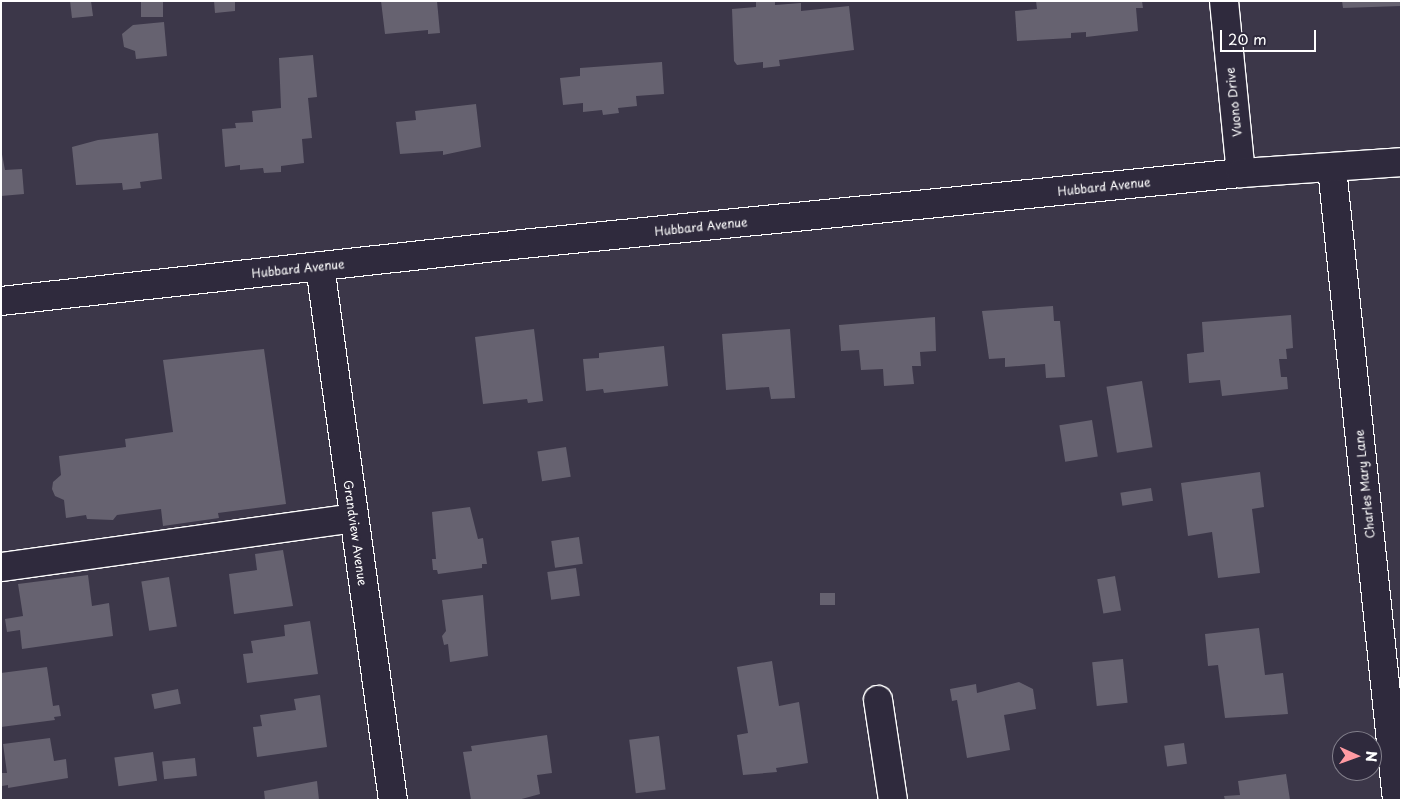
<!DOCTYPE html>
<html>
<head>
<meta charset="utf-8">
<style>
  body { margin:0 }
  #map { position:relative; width:1402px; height:801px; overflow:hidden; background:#3c3749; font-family:"Playpen Sans",sans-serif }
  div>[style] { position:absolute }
  .building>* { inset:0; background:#666270; transform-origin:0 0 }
  .roads { filter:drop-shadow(1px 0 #fff) drop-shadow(-1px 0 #fff) drop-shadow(0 1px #fff) drop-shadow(0 -1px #fff) }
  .minor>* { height:28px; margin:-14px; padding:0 14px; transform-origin:14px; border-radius:14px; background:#2f2a3d }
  span { translate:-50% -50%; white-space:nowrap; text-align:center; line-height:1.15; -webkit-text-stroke:4px #2f2a3d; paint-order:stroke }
  .street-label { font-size:12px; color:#fff }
  .frame { position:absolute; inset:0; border:2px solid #fff; pointer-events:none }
  .north { position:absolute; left:1332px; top:731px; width:50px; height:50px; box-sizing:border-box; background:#2f2a3d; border:1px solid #827f8b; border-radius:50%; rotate:92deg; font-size:14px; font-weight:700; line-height:20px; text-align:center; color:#fff }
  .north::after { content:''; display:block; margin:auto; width:18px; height:22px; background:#ff9aa2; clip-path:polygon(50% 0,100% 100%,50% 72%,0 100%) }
  .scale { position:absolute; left:1220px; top:30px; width:96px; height:22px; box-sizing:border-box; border:2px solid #fff; border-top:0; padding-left:6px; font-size:15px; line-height:18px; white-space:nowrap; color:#fff; -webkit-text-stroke:4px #2f2a3d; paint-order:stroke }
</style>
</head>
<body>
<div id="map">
  <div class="building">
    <div style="clip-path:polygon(70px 1px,91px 1px,93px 16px,72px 18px)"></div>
    <div style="left:141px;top:1px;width:22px;height:16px"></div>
    <div style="clip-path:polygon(214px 1px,235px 1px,235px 11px,215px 13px)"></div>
    <div style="clip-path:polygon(381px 1px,437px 1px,440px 33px,428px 34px,428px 30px,385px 34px)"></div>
    <div style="clip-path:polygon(762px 1px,775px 1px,775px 5px,801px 3px,801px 11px,849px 6px,854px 50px,779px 60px,780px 66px,763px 68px,763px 62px,737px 65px,734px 61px,732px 9px,756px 7px,756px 2px)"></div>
    <div style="clip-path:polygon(1036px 1px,1142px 1px,1143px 8px,1136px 8px,1138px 31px,1086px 37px,1086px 32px,1071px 33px,1071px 38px,1017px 41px,1015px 11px,1037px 9px)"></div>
    <div style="clip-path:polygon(1342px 1px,1401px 1px,1401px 6px,1343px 8px)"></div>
    <div style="clip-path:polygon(164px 22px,167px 56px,136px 59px,135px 51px,124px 47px,122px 34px,133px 25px)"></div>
    <div style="clip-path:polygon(313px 55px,317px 97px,308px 98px,312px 138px,302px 139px,304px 163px,281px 166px,281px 172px,264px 173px,263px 168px,240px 170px,240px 165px,225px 167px,222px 129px,236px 128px,235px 123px,253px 122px,252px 111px,281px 108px,279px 58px)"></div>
    <div style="clip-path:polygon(662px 62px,664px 94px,636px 96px,637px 106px,618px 108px,619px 113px,603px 115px,602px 110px,583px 112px,583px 103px,563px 105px,560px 78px,580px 76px,580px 68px)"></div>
    <div style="clip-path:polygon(476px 104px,481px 147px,443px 155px,443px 151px,400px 154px,396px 122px,416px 120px,415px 111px)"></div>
    <div style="clip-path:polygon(158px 133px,162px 179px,140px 182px,141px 188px,123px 190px,122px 183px,76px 185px,72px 147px,98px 140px)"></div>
    <div style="clip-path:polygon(1px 149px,5px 170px,22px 169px,24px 194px,1px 196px)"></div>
    <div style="clip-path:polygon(1053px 306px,1054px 321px,1060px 321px,1065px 377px,1046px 378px,1045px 364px,1005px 367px,1005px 358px,989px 359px,982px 311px)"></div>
    <div style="clip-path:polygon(1291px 315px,1293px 348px,1286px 349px,1287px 359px,1279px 359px,1281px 377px,1287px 377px,1288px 389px,1222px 396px,1220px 380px,1189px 383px,1187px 354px,1204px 352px,1202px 322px)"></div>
    <div style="clip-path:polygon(935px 317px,936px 351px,920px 352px,921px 366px,912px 366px,914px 384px,884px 386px,883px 369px,861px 370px,859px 350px,841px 351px,839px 325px)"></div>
    <div style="clip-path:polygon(534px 329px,543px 401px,528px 403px,527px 399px,483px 404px,475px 337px)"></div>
    <div style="clip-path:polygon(790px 329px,795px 398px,771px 399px,769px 387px,726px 390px,722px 334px)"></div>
    <div style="clip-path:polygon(664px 346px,668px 386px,604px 393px,603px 389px,586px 391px,583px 359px,599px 358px,599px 353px)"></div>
    <div style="clip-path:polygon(264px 349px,286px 504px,218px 513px,219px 518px,163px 526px,161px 509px,117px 515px,113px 520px,87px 519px,86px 515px,66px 518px,64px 500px,55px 496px,52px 489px,53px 482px,61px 475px,59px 456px,126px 447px,125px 439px,173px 432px,163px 360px)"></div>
    <div style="left:1142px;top:381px;width:67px;height:36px;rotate:81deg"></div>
    <div style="left:1092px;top:420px;width:37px;height:33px;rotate:81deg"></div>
    <div style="left:566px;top:447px;width:30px;height:29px;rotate:81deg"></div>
    <div style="clip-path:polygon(1260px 472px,1264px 507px,1252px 509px,1260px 573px,1218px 578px,1212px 532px,1188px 536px,1181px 483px)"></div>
    <div style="left:1151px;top:488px;width:13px;height:31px;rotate:81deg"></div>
    <div style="clip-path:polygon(470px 507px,478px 539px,483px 538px,487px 564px,482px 564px,482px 568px,438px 574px,437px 570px,433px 570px,432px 559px,436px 559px,432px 512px)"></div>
    <div style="left:579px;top:537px;width:27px;height:28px;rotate:82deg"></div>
    <div style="clip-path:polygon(283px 550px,293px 606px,234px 614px,229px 574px,257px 570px,255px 554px)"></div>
    <div style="left:576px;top:568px;width:28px;height:29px;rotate:82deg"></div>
    <div style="clip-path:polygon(88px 575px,92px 606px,109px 603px,113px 636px,22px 649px,20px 630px,7px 632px,5px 619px,23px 616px,18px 584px)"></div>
    <div style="left:1115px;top:576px;width:35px;height:18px;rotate:80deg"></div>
    <div style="left:169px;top:577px;width:50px;height:28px;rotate:81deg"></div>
    <div style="left:820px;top:593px;width:15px;height:12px"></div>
    <div style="clip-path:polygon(483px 595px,488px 656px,450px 662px,448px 644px,444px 645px,442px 636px,446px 631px,442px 600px)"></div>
    <div style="clip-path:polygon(310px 621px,318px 674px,247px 683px,243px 654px,253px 653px,251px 641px,285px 636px,284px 625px)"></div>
    <div style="clip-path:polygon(1259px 628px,1265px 675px,1283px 673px,1288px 714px,1225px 718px,1218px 665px,1208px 666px,1205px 634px)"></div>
    <div style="left:1123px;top:659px;width:44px;height:31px;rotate:84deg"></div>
    <div style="clip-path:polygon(772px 661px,779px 706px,799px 702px,808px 763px,776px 768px,777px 772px,743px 775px,737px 735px,748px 733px,737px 667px)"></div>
    <div style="clip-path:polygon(47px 667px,53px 706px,59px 705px,61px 716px,54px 717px,55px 720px,1px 727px,1px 673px)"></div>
    <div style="clip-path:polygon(1019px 682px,1033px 689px,1036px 709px,1004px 715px,1010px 750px,967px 758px,957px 700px,952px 701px,950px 689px,976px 684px,977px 693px)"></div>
    <div style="left:178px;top:689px;width:15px;height:27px;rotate:79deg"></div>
    <div style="clip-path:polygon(320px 695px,327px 747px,257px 757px,253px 727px,262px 726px,260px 715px,296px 710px,294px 699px)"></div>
    <div style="clip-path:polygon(547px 735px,552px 773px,537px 775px,540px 794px,518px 800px,471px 800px,463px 752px,472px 751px,471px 746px)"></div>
    <div style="left:659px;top:736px;width:54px;height:30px;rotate:83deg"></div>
    <div style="clip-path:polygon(50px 738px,54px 761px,66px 759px,68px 778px,8px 788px,8px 785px,2px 786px,1px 773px,7px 773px,3px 744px)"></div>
    <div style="left:1184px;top:743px;width:21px;height:20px;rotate:82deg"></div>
    <div style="left:153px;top:752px;width:29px;height:39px;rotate:82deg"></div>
    <div style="left:195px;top:758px;width:18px;height:33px;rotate:84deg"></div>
    <div style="clip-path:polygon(1286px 774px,1290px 800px,1225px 800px,1224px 796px,1240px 795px,1238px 781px)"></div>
    <div style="clip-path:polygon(317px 781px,319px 800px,265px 800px,264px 791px)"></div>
  </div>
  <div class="roads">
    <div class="minor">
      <div style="left:1224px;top:1px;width:173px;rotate:84.4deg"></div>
      <div style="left:1332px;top:168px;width:635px;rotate:84.13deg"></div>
      <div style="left:320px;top:266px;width:539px;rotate:82.22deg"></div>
      <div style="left:1px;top:301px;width:524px;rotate:-6.24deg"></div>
      <div style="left:522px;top:244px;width:722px;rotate:-5.64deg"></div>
      <div style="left:1241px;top:173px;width:160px;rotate:-3.9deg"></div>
      <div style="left:1px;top:567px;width:355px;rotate:-7.9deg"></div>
      <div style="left:878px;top:700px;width:101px;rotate:81.5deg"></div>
    </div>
  </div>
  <div class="street-label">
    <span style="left:1234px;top:102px;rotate:-96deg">Vuono Drive</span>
    <span style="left:1104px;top:187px;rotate:-6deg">Hubbard Avenue</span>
    <span style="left:701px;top:227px;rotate:-6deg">Hubbard Avenue</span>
    <span style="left:298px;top:269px;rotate:-6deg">Hubbard Avenue</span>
    <span style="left:1365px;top:484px;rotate:-96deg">Charles Mary Lane</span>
    <span style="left:355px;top:533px;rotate:82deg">Grandview Avenue</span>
  </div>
  <div class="frame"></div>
  <div class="north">N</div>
  <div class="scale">20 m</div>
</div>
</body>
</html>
